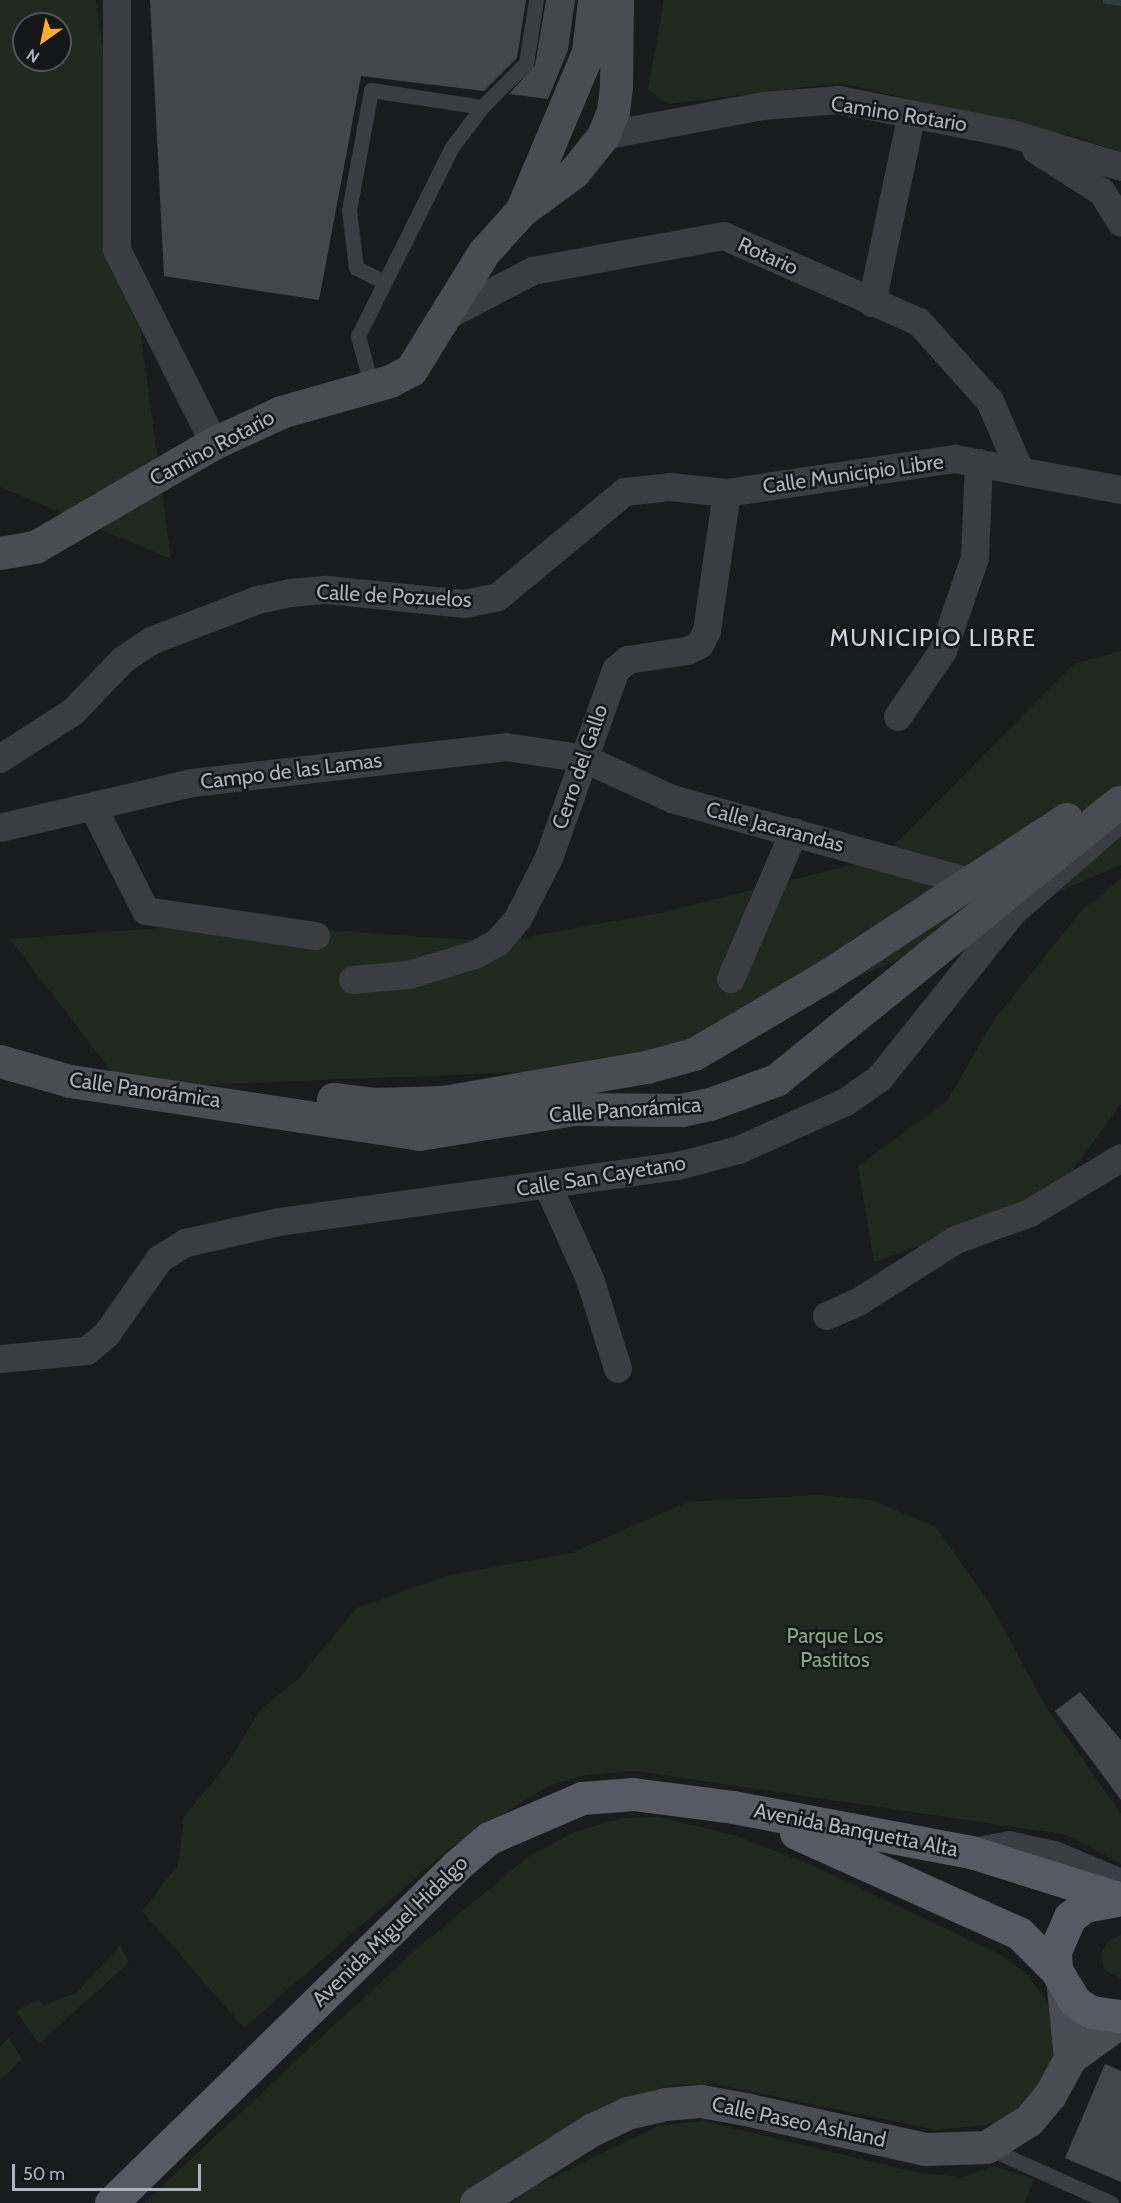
<!DOCTYPE html>
<html>
<head>
<meta charset="utf-8">
<style>
  body { margin:0 }
  #map { position:relative; width:1121px; height:2203px; overflow:hidden; background:#1a1b1d; font-family:Cabin,sans-serif }
  div>[style] { position:absolute }
  .green>* { inset:0; background:#202920 }
  .stream>* { height:8px; margin:-4px; padding:0 4px; transform-origin:4px; border-radius:4px; background:#2f3c43 }
  .building>* { inset:0; background:#44464a }
  .lane>* { height:15px; margin:-7.5px; padding:0 7.5px; transform-origin:7.5px; border-radius:7.5px; background:#3b3d43 }
  .street>* { height:28px; margin:-14px; padding:0 14px; transform-origin:14px; border-radius:14px; background:#3b3d43 }
  .secondary>* { height:33px; margin:-16.5px; padding:0 16.5px; transform-origin:16.5px; border-radius:16.5px; background:#494c53 }
  .primary>* { height:33px; margin:-16.5px; padding:0 16.5px; transform-origin:16.5px; border-radius:16.5px; background:#575a62 }
  span { translate:-50% -50%; white-space:nowrap; text-align:center; line-height:1.15; -webkit-text-stroke:5px #151618; paint-order:stroke }
  .street-label { font-size:21px; color:#acb3be }
  .park-label { font-size:21px; color:#82aa82 }
  .quarter-label { font-size:24px; color:#ced2d9; letter-spacing:1.5px }
  .north { position:absolute; left:12px; top:12px; width:60px; height:60px; box-sizing:border-box; background:#151618; border:2px solid #51555a; border-radius:50%; rotate:213deg; font-size:16px; font-weight:700; line-height:24px; text-align:center; color:#acb3be }
  .north::after { content:''; display:block; margin:auto; width:21px; height:27px; background:#ffab31; clip-path:polygon(50% 0,100% 100%,50% 72%,0 100%) }
  .scale { position:absolute; left:12px; top:2164px; width:189px; height:27px; box-sizing:border-box; border:3px solid #acb3be; border-top:0; padding-left:8px; font-size:18px; line-height:21px; white-space:nowrap; color:#acb3be; -webkit-text-stroke:4px #151618; paint-order:stroke }
</style>
</head>
<body>
<div id="map">
  <div class="green">
    <div style="clip-path:polygon(evenodd,0 0,96px 0,171px 559px,0 487px,0 0,24px 24px,60px 24px,60px 60px,24px 60px,24px 24px)"></div>
    <div style="clip-path:polygon(664px 0,1121px 0,1121px 153px,1081px 138px,840px 83px,667px 104px,648px 89px)"></div>
    <div style="clip-path:polygon(1121px 651px,1121px 865px,646px 1067px,124px 1088px,10px 939px,225px 923px,498px 942px,665px 912px,882px 857px,1074px 664px)"></div>
    <div style="clip-path:polygon(1121px 879px,1121px 1104px,1052px 1199px,874px 1262px,858px 1166px,947px 1101px,994px 1020px,1082px 910px)"></div>
    <div style="clip-path:polygon(819px 1495px,872px 1500px,936px 1527px,992px 1607px,1046px 1707px,1121px 1814px,1121px 1864px,1068px 1835px,636px 1771px,585px 1775px,548px 1786px,451px 1847px,244px 2028px,142px 1911px,178px 1865px,184px 1817px,228px 1763px,260px 1710px,298px 1679px,357px 1608px,450px 1575px,571px 1553px,688px 1502px)"></div>
    <div style="clip-path:polygon(659px 1817px,734px 1835px,814px 1866px,1001px 1955px,1028px 1975px,1052px 2008px,1058px 2031px,1047px 2087px,996px 2124px,936px 2130px,715px 2084px,681px 2084px,656px 2089px,550px 2142px,462px 2203px,144px 2203px,414px 1951px,528px 1857px,574px 1832px,621px 1818px)"></div>
    <div style="clip-path:polygon(1121px 1935px,1121px 1979px,1104px 1969px,1101px 1954px,1108px 1941px)"></div>
    <div style="clip-path:polygon(120px 1945px,129px 1962px,39px 2044px,16px 2011px,39px 1999px,43px 2006px,77px 1992px)"></div>
    <div style="clip-path:polygon(9px 2038px,22px 2059px,0 2080px,0 2047px)"></div>
    <div style="clip-path:polygon(703px 2121px,920px 2173px,963px 2177px,994px 2166px,1034px 2179px,1025px 2203px,511px 2203px,530px 2188px,658px 2126px)"></div>
  </div>
  <div class="stream">
    <div style="left:1107px;top:0;width:14px;rotate:8deg"></div>
  </div>
  <div class="building">
    <div style="clip-path:polygon(150px 0,526px 0,517px 58px,484px 91px,361px 76px,319px 300px,164px 276px)"></div>
    <div style="clip-path:polygon(546px 0,575px 0,568px 50px,548px 99px,509px 94px,535px 65px)"></div>
    <div style="clip-path:polygon(1080px 1692px,1121px 1740px,1121px 1800px,1055px 1711px)"></div>
    <div style="clip-path:polygon(1105px 2064px,1121px 2071px,1121px 2182px,1065px 2158px)"></div>
  </div>
  <div class="lane">
    <div style="left:384px;top:282px;width:31px;rotate:-153deg"></div>
    <div style="left:356px;top:268px;width:58px;rotate:-96.9deg"></div>
    <div style="left:349px;top:210px;width:122px;rotate:-79.6deg"></div>
    <div style="left:371px;top:90px;width:112px;rotate:8.7deg"></div>
    <div style="left:372px;top:387px;width:53px;rotate:-105.4deg"></div>
    <div style="left:358px;top:336px;width:211px;rotate:-63.6deg"></div>
    <div style="left:452px;top:147px;width:50px;rotate:-53.1deg"></div>
    <div style="left:482px;top:107px;width:62px;rotate:-45deg"></div>
    <div style="left:526px;top:63px;width:64px;rotate:-81deg"></div>
    <div style="left:986px;top:2147px;width:137px;rotate:24.1deg"></div>
  </div>
  <div class="street">
    <div style="left:117px;top:0;width:250px;rotate:90deg"></div>
    <div style="left:117px;top:250px;width:216px;rotate:63.3deg"></div>
    <div style="left:603px;top:136px;width:163px;rotate:-10.6deg"></div>
    <div style="left:763px;top:106px;width:76px;rotate:-4.5deg"></div>
    <div style="left:839px;top:100px;width:176px;rotate:11.1deg"></div>
    <div style="left:1012px;top:134px;width:114px;rotate:16.8deg"></div>
    <div style="left:1036px;top:150px;width:78px;rotate:32.5deg"></div>
    <div style="left:1102px;top:192px;width:36px;rotate:58deg"></div>
    <div style="left:872px;top:303px;width:193px;rotate:-78.1deg"></div>
    <div style="left:441px;top:319px;width:104px;rotate:-27.6deg"></div>
    <div style="left:533px;top:271px;width:194px;rotate:-10.4deg"></div>
    <div style="left:724px;top:236px;width:213px;rotate:23.8deg"></div>
    <div style="left:919px;top:322px;width:106px;rotate:48.1deg"></div>
    <div style="left:990px;top:401px;width:76px;rotate:66.8deg"></div>
    <div style="left:898px;top:717px;width:80px;rotate:-55.7deg"></div>
    <div style="left:943px;top:651px;width:98px;rotate:-71deg"></div>
    <div style="left:975px;top:558px;width:95px;rotate:-87.6deg"></div>
    <div style="left:0;top:759px;width:87px;rotate:-32.8deg"></div>
    <div style="left:73px;top:712px;width:72px;rotate:-46.1deg"></div>
    <div style="left:123px;top:660px;width:34px;rotate:-34deg"></div>
    <div style="left:151px;top:641px;width:115px;rotate:-21deg"></div>
    <div style="left:258px;top:600px;width:33px;rotate:-12deg"></div>
    <div style="left:290px;top:593px;width:37px;rotate:-5deg"></div>
    <div style="left:327px;top:590px;width:139px;rotate:5.8deg"></div>
    <div style="left:465px;top:604px;width:34px;rotate:-12deg"></div>
    <div style="left:498px;top:597px;width:165px;rotate:-39.6deg"></div>
    <div style="left:625px;top:492px;width:45px;rotate:-6.3deg"></div>
    <div style="left:670px;top:487px;width:57px;rotate:6deg"></div>
    <div style="left:727px;top:493px;width:231px;rotate:-8.5deg"></div>
    <div style="left:955px;top:459px;width:169px;rotate:10.6deg"></div>
    <div style="left:93px;top:807px;width:117px;rotate:63deg"></div>
    <div style="left:146px;top:911px;width:172px;rotate:8.4deg"></div>
    <div style="left:0;top:828px;width:197px;rotate:-13.2deg"></div>
    <div style="left:192px;top:783px;width:316px;rotate:-6.5deg"></div>
    <div style="left:506px;top:747px;width:80px;rotate:8.6deg"></div>
    <div style="left:585px;top:759px;width:96px;rotate:24.7deg"></div>
    <div style="left:672px;top:799px;width:309px;rotate:15.6deg"></div>
    <div style="left:731px;top:979px;width:160px;rotate:-66.8deg"></div>
    <div style="left:353px;top:980px;width:56px;rotate:-5.1deg"></div>
    <div style="left:409px;top:975px;width:69px;rotate:-16.9deg"></div>
    <div style="left:475px;top:955px;width:26px;rotate:-29deg"></div>
    <div style="left:498px;top:942px;width:30px;rotate:-49deg"></div>
    <div style="left:518px;top:919px;width:68px;rotate:-63.1deg"></div>
    <div style="left:549px;top:858px;width:200px;rotate:-70.4deg"></div>
    <div style="left:616px;top:670px;width:16px;rotate:-40deg"></div>
    <div style="left:628px;top:660px;width:60px;rotate:-8.7deg"></div>
    <div style="left:687px;top:651px;width:14px;rotate:-25deg"></div>
    <div style="left:700px;top:645px;width:16px;rotate:-63deg"></div>
    <div style="left:707px;top:631px;width:139px;rotate:-81.8deg"></div>
    <div style="left:548px;top:1186px;width:102px;rotate:65.7deg"></div>
    <div style="left:590px;top:1279px;width:94px;rotate:72.7deg"></div>
    <div style="left:827px;top:1316px;width:36px;rotate:-24deg"></div>
    <div style="left:860px;top:1301px;width:114px;rotate:-32.4deg"></div>
    <div style="left:956px;top:1240px;width:79px;rotate:-20deg"></div>
    <div style="left:1030px;top:1213px;width:106px;rotate:-31.1deg"></div>
    <div style="left:0;top:1359px;width:87px;rotate:-5.3deg"></div>
    <div style="left:87px;top:1351px;width:26px;rotate:-40deg"></div>
    <div style="left:107px;top:1334px;width:92px;rotate:-54.8deg"></div>
    <div style="left:160px;top:1259px;width:31px;rotate:-32deg"></div>
    <div style="left:186px;top:1243px;width:95px;rotate:-12.7deg"></div>
    <div style="left:279px;top:1222px;width:403px;rotate:-8deg"></div>
    <div style="left:678px;top:1166px;width:63px;rotate:-14.7deg"></div>
    <div style="left:739px;top:1150px;width:117px;rotate:-24.2deg"></div>
    <div style="left:846px;top:1102px;width:42px;rotate:-35.2deg"></div>
    <div style="left:880px;top:1078px;width:211px;rotate:-51.3deg"></div>
    <div style="left:1012px;top:913px;width:138px;rotate:-41.2deg"></div>
    <div style="left:971px;top:1852px;width:39px;rotate:-10deg"></div>
    <div style="left:1009px;top:1845px;width:46px;rotate:12.5deg"></div>
    <div style="left:1054px;top:1855px;width:73px;rotate:22.7deg"></div>
  </div>
  <div class="secondary">
    <div style="left:522px;top:209px;width:170px;rotate:-67.2deg"></div>
    <div style="left:588px;top:52px;width:52px;rotate:-83.4deg"></div>
    <div style="left:0;top:553px;width:36px;rotate:-10deg"></div>
    <div style="left:35px;top:547px;width:207px;rotate:-30.2deg"></div>
    <div style="left:214px;top:443px;width:74px;rotate:-24.8deg"></div>
    <div style="left:281px;top:412px;width:113px;rotate:-15.9deg"></div>
    <div style="left:390px;top:381px;width:24px;rotate:-28deg"></div>
    <div style="left:411px;top:370px;width:139px;rotate:-58.3deg"></div>
    <div style="left:484px;top:252px;width:55px;rotate:-47.9deg"></div>
    <div style="left:521px;top:211px;width:66px;rotate:-36.3deg"></div>
    <div style="left:574px;top:172px;width:46px;rotate:-51.1deg"></div>
    <div style="left:603px;top:136px;width:27px;rotate:-68deg"></div>
    <div style="left:613px;top:111px;width:25px;rotate:-83deg"></div>
    <div style="left:616px;top:86px;width:86px;rotate:-89.3deg"></div>
    <div style="left:0;top:1061px;width:73px;rotate:15.9deg"></div>
    <div style="left:70px;top:1081px;width:353px;rotate:8.6deg"></div>
    <div style="left:419px;top:1134px;width:157px;rotate:-9.2deg"></div>
    <div style="left:574px;top:1109px;width:107px;rotate:0.5deg"></div>
    <div style="left:681px;top:1110px;width:30px;rotate:-12deg"></div>
    <div style="left:710px;top:1104px;width:70px;rotate:-20deg"></div>
    <div style="left:776px;top:1080px;width:442px;rotate:-39deg"></div>
    <div style="left:333px;top:1099px;width:42px;rotate:6.8deg"></div>
    <div style="left:375px;top:1104px;width:68px;rotate:-1.7deg"></div>
    <div style="left:443px;top:1102px;width:206px;rotate:-9.8deg"></div>
    <div style="left:646px;top:1067px;width:50px;rotate:-15.2deg"></div>
    <div style="left:694px;top:1054px;width:156px;rotate:-30.5deg"></div>
    <div style="left:828px;top:975px;width:285px;rotate:-33.2deg"></div>
    <div style="left:1063px;top:1987px;width:71px;rotate:84.4deg"></div>
    <div style="left:476px;top:2203px;width:136px;rotate:-32.4deg"></div>
    <div style="left:591px;top:2130px;width:40px;rotate:-25deg"></div>
    <div style="left:627px;top:2113px;width:39px;rotate:-13deg"></div>
    <div style="left:665px;top:2104px;width:36px;rotate:-5deg"></div>
    <div style="left:701px;top:2101px;width:45px;rotate:10.3deg"></div>
    <div style="left:745px;top:2109px;width:184px;rotate:12.5deg"></div>
    <div style="left:925px;top:2149px;width:61px;rotate:-1.9deg"></div>
    <div style="left:986px;top:2147px;width:51px;rotate:-32.1deg"></div>
    <div style="left:1029px;top:2120px;width:33px;rotate:-50deg"></div>
    <div style="left:1050px;top:2095px;width:42px;rotate:-61.6deg"></div>
    <div style="left:1070px;top:2058px;width:63px;rotate:-36deg"></div>
  </div>
  <div class="primary">
    <div style="left:796px;top:1833px;width:244px;rotate:24.2deg"></div>
    <div style="left:1019px;top:1933px;width:52px;rotate:45deg"></div>
    <div style="left:1121px;top:1899px;width:37px;rotate:169deg"></div>
    <div style="left:1085px;top:1906px;width:19px;rotate:144deg"></div>
    <div style="left:1070px;top:1917px;width:37px;rotate:114deg"></div>
    <div style="left:1055px;top:1951px;width:19px;rotate:87deg"></div>
    <div style="left:1056px;top:1970px;width:37px;rotate:59deg"></div>
    <div style="left:1075px;top:2002px;width:19px;rotate:32deg"></div>
    <div style="left:1091px;top:2012px;width:30px;rotate:8deg"></div>
    <div style="left:111px;top:2203px;width:482px;rotate:-44.3deg"></div>
    <div style="left:456px;top:1866px;width:43px;rotate:-40.3deg"></div>
    <div style="left:489px;top:1838px;width:101px;rotate:-23.3deg"></div>
    <div style="left:582px;top:1798px;width:51px;rotate:-4.5deg"></div>
    <div style="left:633px;top:1794px;width:101px;rotate:7.4deg"></div>
    <div style="left:733px;top:1807px;width:242px;rotate:10.7deg"></div>
    <div style="left:971px;top:1852px;width:157px;rotate:17.4deg"></div>
  </div>
  <div class="street-label">
    <span style="left:899px;top:114px;rotate:9deg">Camino Rotario</span>
    <span style="left:768px;top:256px;rotate:24deg">Rotario</span>
    <span style="left:212px;top:448px;rotate:-28deg">Camino Rotario</span>
    <span style="left:853px;top:474px;rotate:-8deg">Calle Municipio Libre</span>
    <span style="left:394px;top:596px;rotate:3deg">Calle de Pozuelos</span>
    <span style="left:580px;top:767px;rotate:-71deg">Cerro del Gallo</span>
    <span style="left:291px;top:771px;rotate:-7deg">Campo de las Lamas</span>
    <span style="left:775px;top:827px;rotate:15deg">Calle Jacarandas</span>
    <span style="left:145px;top:1090px;rotate:8deg">Calle Panorámica</span>
    <span style="left:625px;top:1110px;rotate:-4deg">Calle Panorámica</span>
    <span style="left:601px;top:1176px;rotate:-9deg">Calle San Cayetano</span>
    <span style="left:856px;top:1830px;rotate:11deg">Avenida Banquetta Alta</span>
    <span style="left:390px;top:1931px;rotate:-44deg">Avenida Miguel Hidalgo</span>
    <span style="left:799px;top:2122px;rotate:12deg">Calle Paseo Ashland</span>
  </div>
  <div class="park-label">
    <span style="left:835px;top:1648px">Parque Los<br>Pastitos</span>
  </div>
  <div class="quarter-label">
    <span style="left:933px;top:638px">MUNICIPIO LIBRE</span>
  </div>
  <div class="north">N</div>
  <div class="scale">50 m</div>
</div>
</body>
</html>
